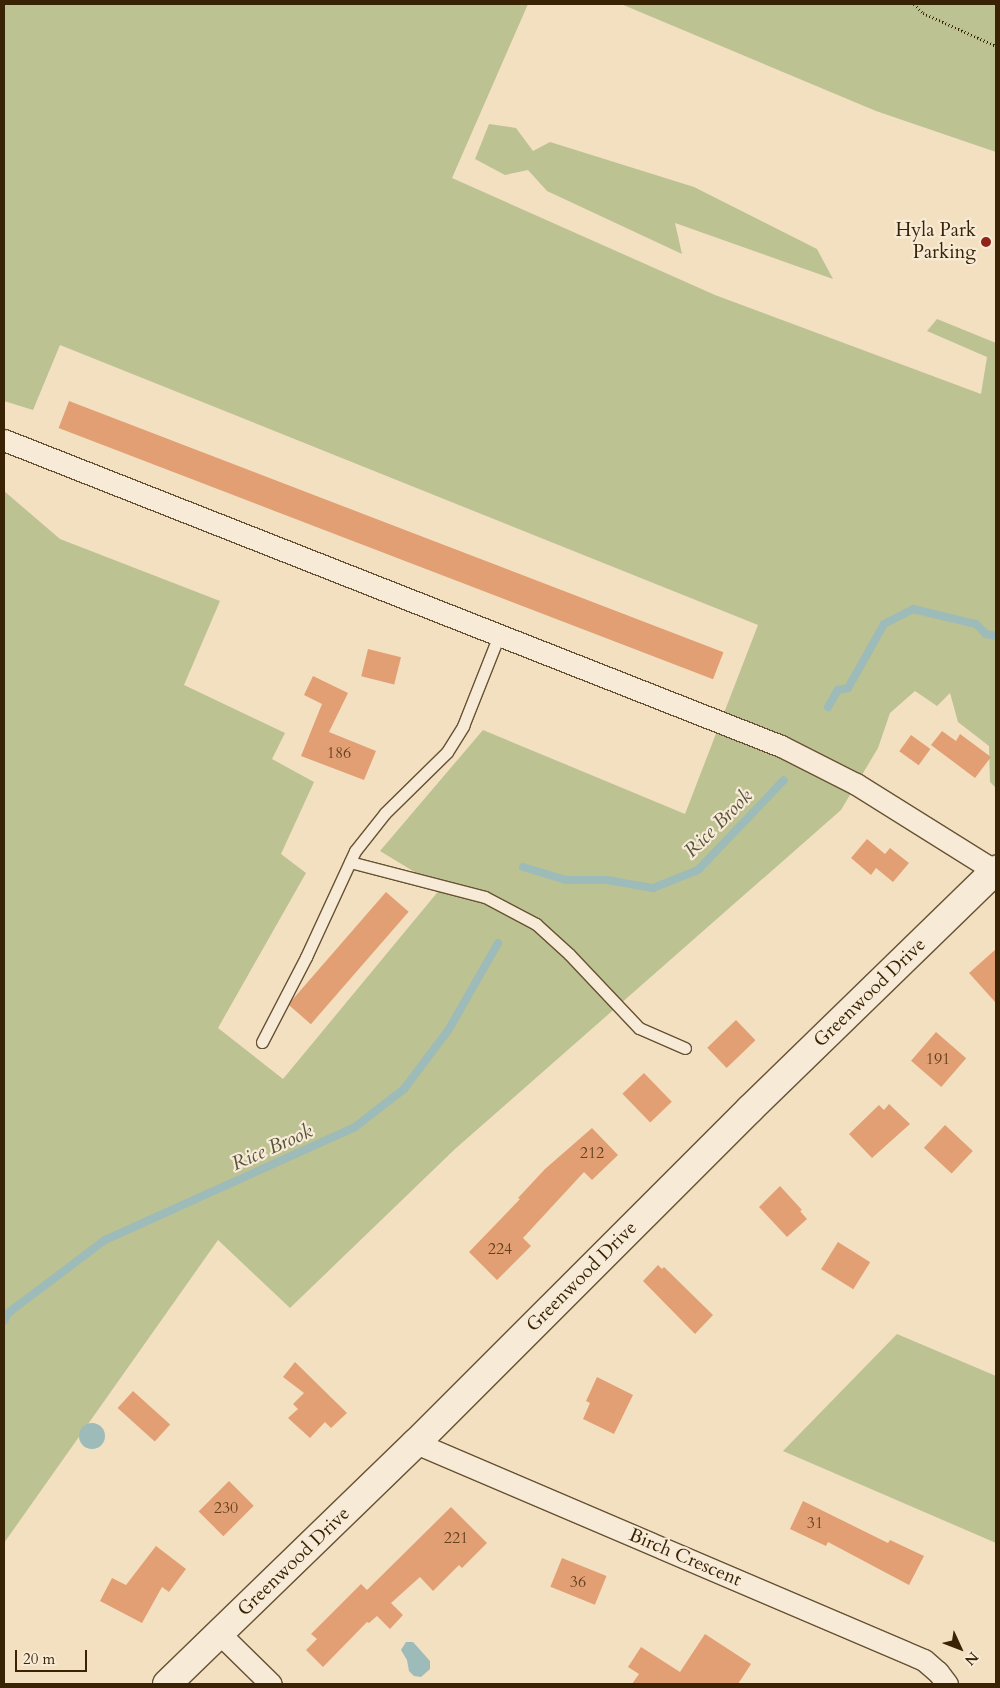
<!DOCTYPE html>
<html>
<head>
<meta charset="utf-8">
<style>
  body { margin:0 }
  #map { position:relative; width:1000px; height:1688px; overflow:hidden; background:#f2e0c1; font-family:Cardo,serif }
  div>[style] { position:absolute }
  .green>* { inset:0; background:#bcc292 }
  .water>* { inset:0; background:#9dbbb9 }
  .round { border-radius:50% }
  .stream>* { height:8px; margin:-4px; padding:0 4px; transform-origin:4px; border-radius:4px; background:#9dbbb9 }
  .building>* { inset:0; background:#e39f74; transform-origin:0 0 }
  .path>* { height:3px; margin-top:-1.5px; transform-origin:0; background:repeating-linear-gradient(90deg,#392304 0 1px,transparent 0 3.5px) }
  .roads { filter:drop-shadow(1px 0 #675233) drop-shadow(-1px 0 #675233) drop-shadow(0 1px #675233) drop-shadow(0 -1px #675233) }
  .service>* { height:11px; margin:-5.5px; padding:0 5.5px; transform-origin:5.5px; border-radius:5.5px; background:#f7ebd7 }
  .minor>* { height:21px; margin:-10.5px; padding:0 10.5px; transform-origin:10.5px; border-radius:10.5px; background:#f7ebd7 }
  .secondary>* { height:28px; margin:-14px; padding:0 14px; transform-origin:14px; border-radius:14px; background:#f7ebd7 }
  .dots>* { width:14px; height:14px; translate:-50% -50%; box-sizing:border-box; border:2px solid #f7ebd7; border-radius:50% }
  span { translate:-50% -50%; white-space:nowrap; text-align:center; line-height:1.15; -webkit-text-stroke:4.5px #f7ebd7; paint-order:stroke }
  .number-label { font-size:16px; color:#644220 }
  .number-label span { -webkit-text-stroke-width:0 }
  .poi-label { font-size:19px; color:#392304 }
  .right { translate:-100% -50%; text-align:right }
  .street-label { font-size:19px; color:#392304 }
  .water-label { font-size:20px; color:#57513a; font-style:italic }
  .frame { position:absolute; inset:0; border:5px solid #392304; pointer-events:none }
  .north { position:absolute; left:935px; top:1623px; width:50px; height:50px; -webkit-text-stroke:4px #f7ebd7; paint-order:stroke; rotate:133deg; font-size:14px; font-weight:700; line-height:20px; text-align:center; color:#392304 }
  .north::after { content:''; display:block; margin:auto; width:18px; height:22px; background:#392304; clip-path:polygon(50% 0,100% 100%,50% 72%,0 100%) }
  .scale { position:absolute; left:15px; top:1650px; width:72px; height:22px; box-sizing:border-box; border:2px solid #392304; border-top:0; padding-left:6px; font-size:15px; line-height:18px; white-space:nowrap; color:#392304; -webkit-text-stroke:4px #f7ebd7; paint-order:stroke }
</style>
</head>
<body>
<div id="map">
  <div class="green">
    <div style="clip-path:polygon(4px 4px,528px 4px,452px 178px,715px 295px,981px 394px,987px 357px,927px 331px,937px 319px,996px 343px,996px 788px,990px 782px,989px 746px,958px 722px,950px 693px,937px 706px,915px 691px,890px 713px,878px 748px,841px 810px,455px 1149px,290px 1308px,218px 1240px,4px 1543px,4px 491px,60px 539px,220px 601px,184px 685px,285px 733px,272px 759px,314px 782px,281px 854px,306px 873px,218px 1028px,283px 1079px,441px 888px,380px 851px,483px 730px,685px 814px,758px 625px,60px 345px,33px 410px,4px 401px)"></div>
    <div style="clip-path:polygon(621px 4px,996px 4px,996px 152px,876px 111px)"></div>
    <div style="clip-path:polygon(489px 124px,516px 128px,533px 151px,550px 142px,694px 187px,817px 249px,833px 279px,675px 223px,682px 254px,547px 191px,528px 170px,505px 175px,475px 159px)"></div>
    <div style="clip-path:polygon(897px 1334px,996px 1376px,996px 1543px,783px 1451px)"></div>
  </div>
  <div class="water">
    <div class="round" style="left:79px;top:1423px;width:26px;height:26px"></div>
    <div style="clip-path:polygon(406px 1642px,413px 1642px,430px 1661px,430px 1669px,421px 1677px,414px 1676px,409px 1671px,407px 1660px,401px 1650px)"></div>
  </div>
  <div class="stream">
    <div style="left:828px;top:707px;width:20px;rotate:-60deg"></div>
    <div style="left:838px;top:690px;width:10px;rotate:-11deg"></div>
    <div style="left:848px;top:688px;width:73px;rotate:-60.6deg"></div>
    <div style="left:884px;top:624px;width:33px;rotate:-27deg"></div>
    <div style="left:913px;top:609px;width:65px;rotate:13.4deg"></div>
    <div style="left:976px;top:624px;width:14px;rotate:45deg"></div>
    <div style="left:986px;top:634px;width:10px;rotate:11deg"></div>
    <div style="left:523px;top:867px;width:45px;rotate:16.8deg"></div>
    <div style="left:566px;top:880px;width:41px"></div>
    <div style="left:607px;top:880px;width:47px;rotate:9.9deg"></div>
    <div style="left:653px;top:888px;width:48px;rotate:-21.8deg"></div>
    <div style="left:698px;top:870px;width:124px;rotate:-46.3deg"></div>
    <div style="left:4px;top:1321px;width:9px;rotate:-63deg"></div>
    <div style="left:8px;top:1313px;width:121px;rotate:-37deg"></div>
    <div style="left:105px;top:1240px;width:274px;rotate:-24.3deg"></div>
    <div style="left:355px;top:1127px;width:62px;rotate:-37.8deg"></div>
    <div style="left:404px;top:1089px;width:75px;rotate:-53.1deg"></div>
    <div style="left:449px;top:1029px;width:99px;rotate:-60.3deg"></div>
  </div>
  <div class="building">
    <div style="left:69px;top:401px;width:701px;height:29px;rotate:21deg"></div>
    <div style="left:368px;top:649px;width:34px;height:28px;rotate:14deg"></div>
    <div style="clip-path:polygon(313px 676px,348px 693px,329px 732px,376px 751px,364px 780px,301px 756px,322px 704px,304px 695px)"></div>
    <div style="clip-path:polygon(942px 731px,956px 741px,960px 734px,991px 757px,975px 778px,931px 745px)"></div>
    <div style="left:911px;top:735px;width:24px;height:20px;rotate:36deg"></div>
    <div style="clip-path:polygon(867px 839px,885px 854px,890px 848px,909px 863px,893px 882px,876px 868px,871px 875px,851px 858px)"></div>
    <div style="left:386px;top:892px;width:30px;height:149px;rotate:41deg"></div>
    <div style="clip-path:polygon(996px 949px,996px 1003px,969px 973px)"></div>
    <div style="left:736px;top:1020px;width:28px;height:40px;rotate:46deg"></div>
    <div style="left:936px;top:1032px;width:40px;height:38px;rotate:41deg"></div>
    <div style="left:644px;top:1073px;width:40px;height:30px;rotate:46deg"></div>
    <div style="clip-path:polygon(889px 1104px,910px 1124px,872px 1158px,849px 1134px,879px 1105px,884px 1110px)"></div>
    <div style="left:945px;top:1125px;width:38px;height:31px;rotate:43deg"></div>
    <div style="clip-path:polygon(592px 1128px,618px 1155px,592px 1180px,584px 1172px,523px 1238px,531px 1246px,497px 1280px,469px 1252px,520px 1199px,518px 1198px,545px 1169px)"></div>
    <div style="clip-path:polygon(780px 1186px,802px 1210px,800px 1211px,807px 1219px,787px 1237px,759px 1207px)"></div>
    <div style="left:838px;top:1242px;width:38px;height:32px;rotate:32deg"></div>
    <div style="clip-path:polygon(658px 1265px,662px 1269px,664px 1267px,713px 1315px,695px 1334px,643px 1281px)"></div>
    <div style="clip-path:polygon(295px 1362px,347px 1413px,331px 1428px,325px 1422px,310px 1438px,288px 1418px,298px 1409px,293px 1404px,304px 1393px,283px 1377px)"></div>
    <div style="clip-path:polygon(597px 1377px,633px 1395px,614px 1434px,583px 1419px,590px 1403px,586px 1401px)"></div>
    <div style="left:133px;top:1391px;width:50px;height:23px;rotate:42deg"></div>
    <div style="left:229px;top:1481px;width:35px;height:43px;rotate:45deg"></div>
    <div style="clip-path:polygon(803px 1501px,888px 1543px,890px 1540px,924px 1556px,909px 1585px,828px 1542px,826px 1546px,790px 1529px)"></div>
    <div style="clip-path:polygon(451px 1507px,487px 1543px,462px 1568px,459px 1565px,433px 1591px,420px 1577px,391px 1603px,403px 1615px,390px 1629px,377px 1616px,369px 1623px,367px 1622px,323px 1667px,306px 1650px,317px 1639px,311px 1634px,361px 1584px,367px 1590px)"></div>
    <div style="clip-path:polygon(156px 1546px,186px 1569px,169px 1592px,162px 1587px,142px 1623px,100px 1601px,112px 1578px,126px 1585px)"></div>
    <div style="left:562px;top:1558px;width:48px;height:31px;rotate:22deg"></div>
    <div style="clip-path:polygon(705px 1634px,751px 1664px,738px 1684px,632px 1684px,639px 1674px,628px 1667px,641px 1647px,680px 1672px)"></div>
  </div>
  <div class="path">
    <div style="left:914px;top:4px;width:13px;rotate:45deg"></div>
    <div style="left:923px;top:13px;width:80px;rotate:24.3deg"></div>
  </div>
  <div class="roads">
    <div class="service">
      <div style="left:350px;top:862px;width:139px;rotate:14.5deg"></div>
      <div style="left:485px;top:897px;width:58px;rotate:27.9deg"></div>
      <div style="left:536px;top:924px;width:45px;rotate:42.3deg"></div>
      <div style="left:569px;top:954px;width:102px;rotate:46.6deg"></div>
      <div style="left:639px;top:1028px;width:50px;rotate:23.5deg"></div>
      <div style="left:262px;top:1042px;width:96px;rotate:-62.6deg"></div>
      <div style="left:306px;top:957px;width:117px;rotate:-65.2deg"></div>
      <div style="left:355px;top:851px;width:48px;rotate:-51.7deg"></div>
      <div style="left:385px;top:813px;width:87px;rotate:-44.5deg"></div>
      <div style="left:447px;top:752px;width:31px;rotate:-58deg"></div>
      <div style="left:463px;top:726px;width:98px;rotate:-68.4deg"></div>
    </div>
    <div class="minor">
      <div style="left:4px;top:440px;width:835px;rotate:21.5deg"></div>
      <div style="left:781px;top:746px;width:84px;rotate:26.9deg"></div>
      <div style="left:856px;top:784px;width:164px;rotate:32deg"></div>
      <div style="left:416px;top:1443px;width:552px;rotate:23.13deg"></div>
      <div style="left:924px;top:1660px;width:18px;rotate:41deg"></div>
      <div style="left:938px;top:1672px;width:15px;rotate:53deg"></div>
      <div style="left:220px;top:1634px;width:71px;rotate:44.4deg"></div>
    </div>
    <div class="secondary">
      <div style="left:167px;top:1684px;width:347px;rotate:-44.1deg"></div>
      <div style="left:416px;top:1443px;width:472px;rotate:-45deg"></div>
      <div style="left:750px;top:1109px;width:343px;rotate:-44.2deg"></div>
    </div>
  </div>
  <div class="dots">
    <div style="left:986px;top:242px;background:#8f2418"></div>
  </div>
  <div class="number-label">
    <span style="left:339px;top:753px">186</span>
    <span style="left:938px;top:1059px">191</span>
    <span style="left:592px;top:1153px">212</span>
    <span style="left:500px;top:1249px">224</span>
    <span style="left:226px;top:1508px">230</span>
    <span style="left:815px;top:1523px">31</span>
    <span style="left:456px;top:1538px">221</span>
    <span style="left:578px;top:1582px">36</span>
  </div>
  <div class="poi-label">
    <span class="right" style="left:976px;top:242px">Hyla Park<br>Parking</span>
  </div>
  <div class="street-label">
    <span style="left:870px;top:993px;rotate:-44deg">Greenwood Drive</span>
    <span style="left:582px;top:1277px;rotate:-45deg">Greenwood Drive</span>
    <span style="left:685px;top:1558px;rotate:23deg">Birch Crescent</span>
    <span style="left:294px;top:1562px;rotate:-44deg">Greenwood Drive</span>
  </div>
  <div class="water-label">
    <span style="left:718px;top:823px;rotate:-45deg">Rice Brook</span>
    <span style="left:272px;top:1147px;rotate:-24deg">Rice Brook</span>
  </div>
  <div class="frame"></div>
  <div class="north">N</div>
  <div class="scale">20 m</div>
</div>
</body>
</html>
